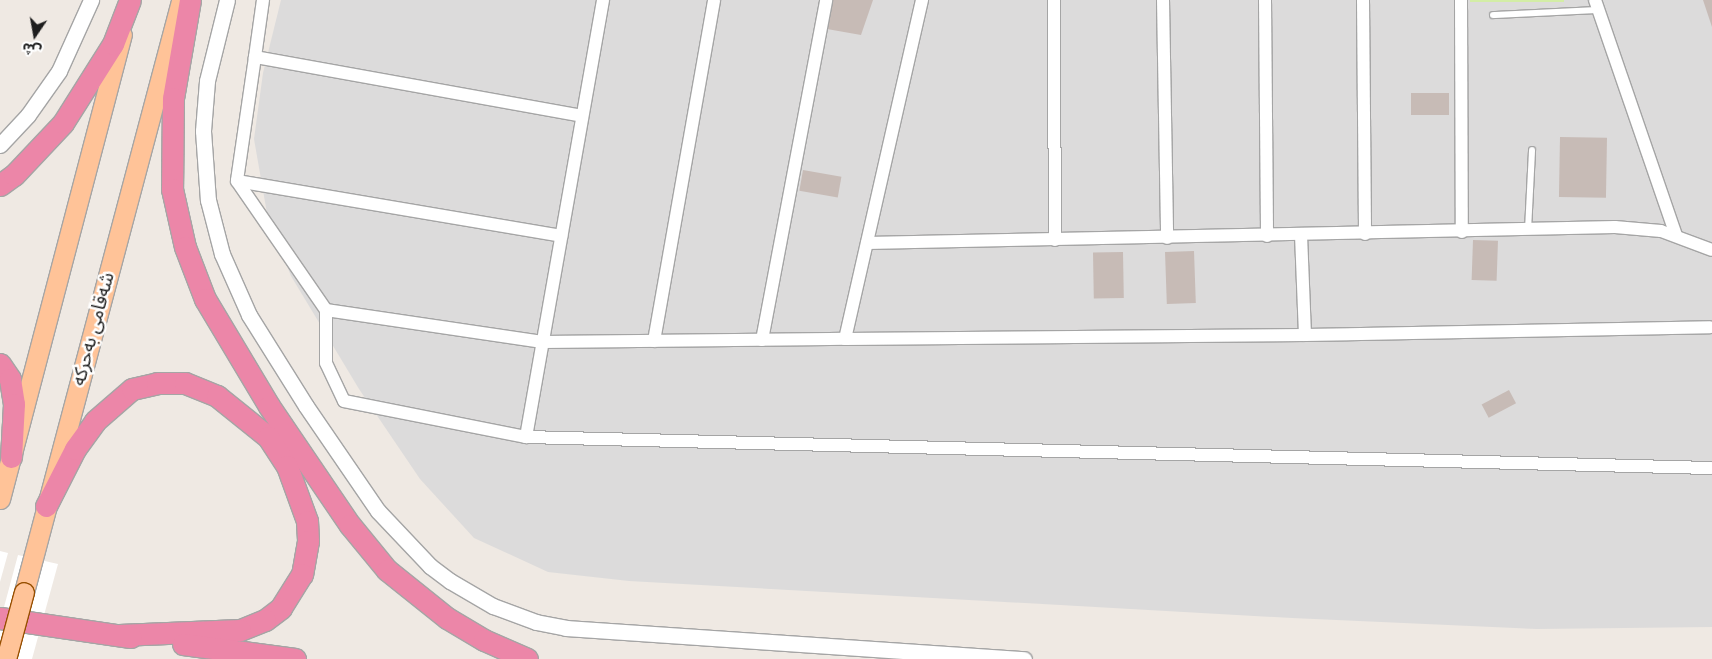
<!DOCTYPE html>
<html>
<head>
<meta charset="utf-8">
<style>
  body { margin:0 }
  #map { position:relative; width:1712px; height:659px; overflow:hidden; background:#efe9e3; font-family:"Space Grotesk","Noto Sans Arabic",sans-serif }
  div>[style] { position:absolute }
  .residential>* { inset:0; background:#dcdbdb }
  .grass>* { inset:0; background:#d3eda6; transform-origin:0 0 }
  .pier>* { inset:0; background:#fff }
  .building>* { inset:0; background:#c7bbb6; transform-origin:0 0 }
  .roads { filter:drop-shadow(1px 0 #a5a5a5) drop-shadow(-1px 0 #a5a5a5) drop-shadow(0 1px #a5a5a5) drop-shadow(0 -1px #a5a5a5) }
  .service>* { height:6px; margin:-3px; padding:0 3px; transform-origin:3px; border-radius:3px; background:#fff }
  .minor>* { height:12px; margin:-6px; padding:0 6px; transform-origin:6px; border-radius:6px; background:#fff }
  .tertiary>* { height:15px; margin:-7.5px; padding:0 7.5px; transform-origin:7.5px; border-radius:7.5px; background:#fff }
  .primary>* { height:19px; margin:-9.5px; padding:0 9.5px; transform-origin:9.5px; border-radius:9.5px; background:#ffc398 }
  .motorway>* { height:21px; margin:-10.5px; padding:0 10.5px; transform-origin:10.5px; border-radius:10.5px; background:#ec86a8 }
  .bridges { filter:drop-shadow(1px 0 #974f00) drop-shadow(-1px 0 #974f00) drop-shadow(0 1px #974f00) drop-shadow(0 -1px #974f00) }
  .primary-bridge>* { height:19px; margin:-9.5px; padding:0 9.5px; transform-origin:9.5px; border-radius:9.5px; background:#ffc398 }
  span { translate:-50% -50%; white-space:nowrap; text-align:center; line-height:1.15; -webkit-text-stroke:5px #fff; paint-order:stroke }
  .street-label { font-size:19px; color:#1e1e1e }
  .north { position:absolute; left:10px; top:10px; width:50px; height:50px; -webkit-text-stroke:4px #fff; paint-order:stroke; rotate:192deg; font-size:14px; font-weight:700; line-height:20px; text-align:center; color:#1e1e1e }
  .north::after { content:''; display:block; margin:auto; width:18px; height:22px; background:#1e1e1e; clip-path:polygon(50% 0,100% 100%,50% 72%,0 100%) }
</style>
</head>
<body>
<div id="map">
  <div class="residential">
    <div style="clip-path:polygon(281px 0,1712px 0,1712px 627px,1537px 629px,1292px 618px,629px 581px,548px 572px,474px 538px,420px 479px,359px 389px,291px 276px,268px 219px,254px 139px,263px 73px)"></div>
  </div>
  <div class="grass">
    <div style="left:1470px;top:0;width:94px;height:2px"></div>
  </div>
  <div class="pier">
    <div style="clip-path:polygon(0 551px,8px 553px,0 582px)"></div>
    <div style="clip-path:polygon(18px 555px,58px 564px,32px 659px,0 659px,0 622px)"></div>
  </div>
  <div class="building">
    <div style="clip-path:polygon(832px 0,873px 0,861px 35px,827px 29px)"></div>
    <div style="clip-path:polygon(1703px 0,1712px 0,1712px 27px)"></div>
    <div style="left:1411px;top:93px;width:38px;height:22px"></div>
    <div style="left:1560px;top:137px;width:47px;height:60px;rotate:1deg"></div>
    <div style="left:803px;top:170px;width:39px;height:21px;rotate:10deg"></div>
    <div style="left:1473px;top:240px;width:25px;height:40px;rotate:2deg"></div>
    <div style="left:1194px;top:251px;width:52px;height:29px;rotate:88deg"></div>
    <div style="left:1123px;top:252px;width:46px;height:30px;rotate:89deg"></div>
    <div style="left:1509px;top:390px;width:15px;height:31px;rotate:62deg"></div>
  </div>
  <div class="roads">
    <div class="service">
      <div style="left:1493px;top:15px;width:106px;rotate:-2.7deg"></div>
      <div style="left:1528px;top:230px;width:80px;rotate:-87.1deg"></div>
    </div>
    <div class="minor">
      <div style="left:263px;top:0;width:58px;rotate:98deg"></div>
      <div style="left:255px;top:57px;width:332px;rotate:10.2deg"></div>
      <div style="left:1054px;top:0;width:240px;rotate:89.8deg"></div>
      <div style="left:1163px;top:0;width:238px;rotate:89deg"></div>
      <div style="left:1265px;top:0;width:236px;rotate:89.5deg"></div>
      <div style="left:1363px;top:0;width:234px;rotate:89.5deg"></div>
      <div style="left:1461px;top:0;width:232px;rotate:89.8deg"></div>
      <div style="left:1595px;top:0;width:249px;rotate:71deg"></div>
      <div style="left:255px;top:57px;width:125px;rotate:98.3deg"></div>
      <div style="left:237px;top:181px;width:329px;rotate:9.6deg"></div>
      <div style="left:237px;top:181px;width:157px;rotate:55.4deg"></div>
      <div style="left:326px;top:310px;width:53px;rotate:90deg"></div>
      <div style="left:326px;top:363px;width:42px;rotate:64.7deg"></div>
      <div style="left:344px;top:401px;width:186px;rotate:11.2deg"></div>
      <div style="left:526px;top:437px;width:1186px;rotate:1.5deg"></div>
      <div style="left:1301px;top:235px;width:100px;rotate:87.7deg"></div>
      <div style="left:867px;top:243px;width:748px;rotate:-1.23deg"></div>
      <div style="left:1615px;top:227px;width:46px;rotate:5deg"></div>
      <div style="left:1661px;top:231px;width:54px;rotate:20.4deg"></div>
      <div style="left:326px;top:310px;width:219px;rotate:8.4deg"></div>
      <div style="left:543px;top:342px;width:302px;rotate:-0.6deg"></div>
      <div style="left:845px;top:339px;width:348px;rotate:-77.2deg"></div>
      <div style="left:845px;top:339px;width:460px;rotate:-0.5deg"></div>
      <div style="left:1305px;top:335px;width:405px;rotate:-1.1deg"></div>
      <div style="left:762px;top:340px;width:346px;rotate:-79.3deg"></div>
      <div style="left:654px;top:341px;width:346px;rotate:-80deg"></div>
      <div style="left:526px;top:437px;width:444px;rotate:-80deg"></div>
    </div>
    <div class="tertiary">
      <div style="left:227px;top:0;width:83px;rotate:103.9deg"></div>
      <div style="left:207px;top:81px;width:50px;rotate:94.6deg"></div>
      <div style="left:203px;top:131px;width:69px;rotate:85.9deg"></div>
      <div style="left:208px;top:200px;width:56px;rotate:75.5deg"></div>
      <div style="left:222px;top:254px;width:67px;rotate:66.1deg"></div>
      <div style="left:249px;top:315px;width:107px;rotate:57.9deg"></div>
      <div style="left:306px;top:406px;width:127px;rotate:55.6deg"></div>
      <div style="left:378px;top:511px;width:76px;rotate:46.6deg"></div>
      <div style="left:430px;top:566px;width:25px;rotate:37deg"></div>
      <div style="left:450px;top:581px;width:50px;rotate:30.2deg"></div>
      <div style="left:493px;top:606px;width:46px;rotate:20.4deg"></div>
      <div style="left:536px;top:622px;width:31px;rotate:11deg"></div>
      <div style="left:566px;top:628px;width:459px;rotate:3.9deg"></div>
      <div style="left:0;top:145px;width:41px;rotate:-47deg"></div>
      <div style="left:28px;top:115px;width:54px;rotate:-54.8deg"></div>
      <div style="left:59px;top:71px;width:78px;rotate:-65.7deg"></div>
    </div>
    <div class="primary">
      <div style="left:0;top:499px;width:480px;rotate:-75.3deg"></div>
      <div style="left:24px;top:592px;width:611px;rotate:-75.12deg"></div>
    </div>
    <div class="motorway">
      <div style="left:190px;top:0;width:99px;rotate:99.8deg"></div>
      <div style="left:173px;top:98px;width:91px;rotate:90.6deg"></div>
      <div style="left:172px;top:189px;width:59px;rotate:77.4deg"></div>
      <div style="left:185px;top:247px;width:56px;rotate:69deg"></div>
      <div style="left:205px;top:299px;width:125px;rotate:59.1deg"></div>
      <div style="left:269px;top:406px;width:144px;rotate:55.8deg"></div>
      <div style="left:350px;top:525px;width:58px;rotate:50.6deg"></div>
      <div style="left:387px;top:570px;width:77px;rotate:38.7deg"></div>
      <div style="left:447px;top:618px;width:43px;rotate:30.7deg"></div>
      <div style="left:484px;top:640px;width:47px;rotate:23.8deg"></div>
      <div style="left:0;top:185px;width:17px;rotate:-36deg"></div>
      <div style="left:14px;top:175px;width:71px;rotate:-46.7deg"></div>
      <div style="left:63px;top:123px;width:93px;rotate:-57.7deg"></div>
      <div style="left:113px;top:44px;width:47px;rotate:-68.9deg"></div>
      <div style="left:0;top:364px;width:18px;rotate:56deg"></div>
      <div style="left:10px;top:379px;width:25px;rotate:81deg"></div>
      <div style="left:14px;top:404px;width:53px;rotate:93.2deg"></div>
      <div style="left:46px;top:506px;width:64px;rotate:-63deg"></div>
      <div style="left:75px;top:449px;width:34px;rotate:-54deg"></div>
      <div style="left:95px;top:421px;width:49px;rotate:-40.9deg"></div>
      <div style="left:132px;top:389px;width:26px;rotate:-13deg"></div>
      <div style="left:157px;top:383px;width:28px"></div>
      <div style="left:185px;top:383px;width:35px;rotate:22deg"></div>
      <div style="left:217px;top:396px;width:65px;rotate:38.8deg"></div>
      <div style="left:268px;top:437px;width:35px;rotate:57deg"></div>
      <div style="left:287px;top:466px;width:59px;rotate:70deg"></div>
      <div style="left:307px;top:521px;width:20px;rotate:87deg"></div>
      <div style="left:308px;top:541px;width:34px;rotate:100deg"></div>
      <div style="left:302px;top:574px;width:40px;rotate:122deg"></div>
      <div style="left:281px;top:608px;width:20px;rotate:143deg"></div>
      <div style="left:265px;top:620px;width:27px;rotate:158deg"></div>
      <div style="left:240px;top:630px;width:121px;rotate:177.6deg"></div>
      <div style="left:0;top:618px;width:132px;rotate:8.3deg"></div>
      <div style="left:183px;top:644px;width:113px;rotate:7.6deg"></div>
    </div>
  </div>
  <div class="bridges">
    <div class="primary-bridge">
      <div style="left:6px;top:659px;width:69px;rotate:-75deg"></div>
    </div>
  </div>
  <div class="street-label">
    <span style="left:93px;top:329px;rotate:-75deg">شەقامی بەحرکە</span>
  </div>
  <div class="north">ش</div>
</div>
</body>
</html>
